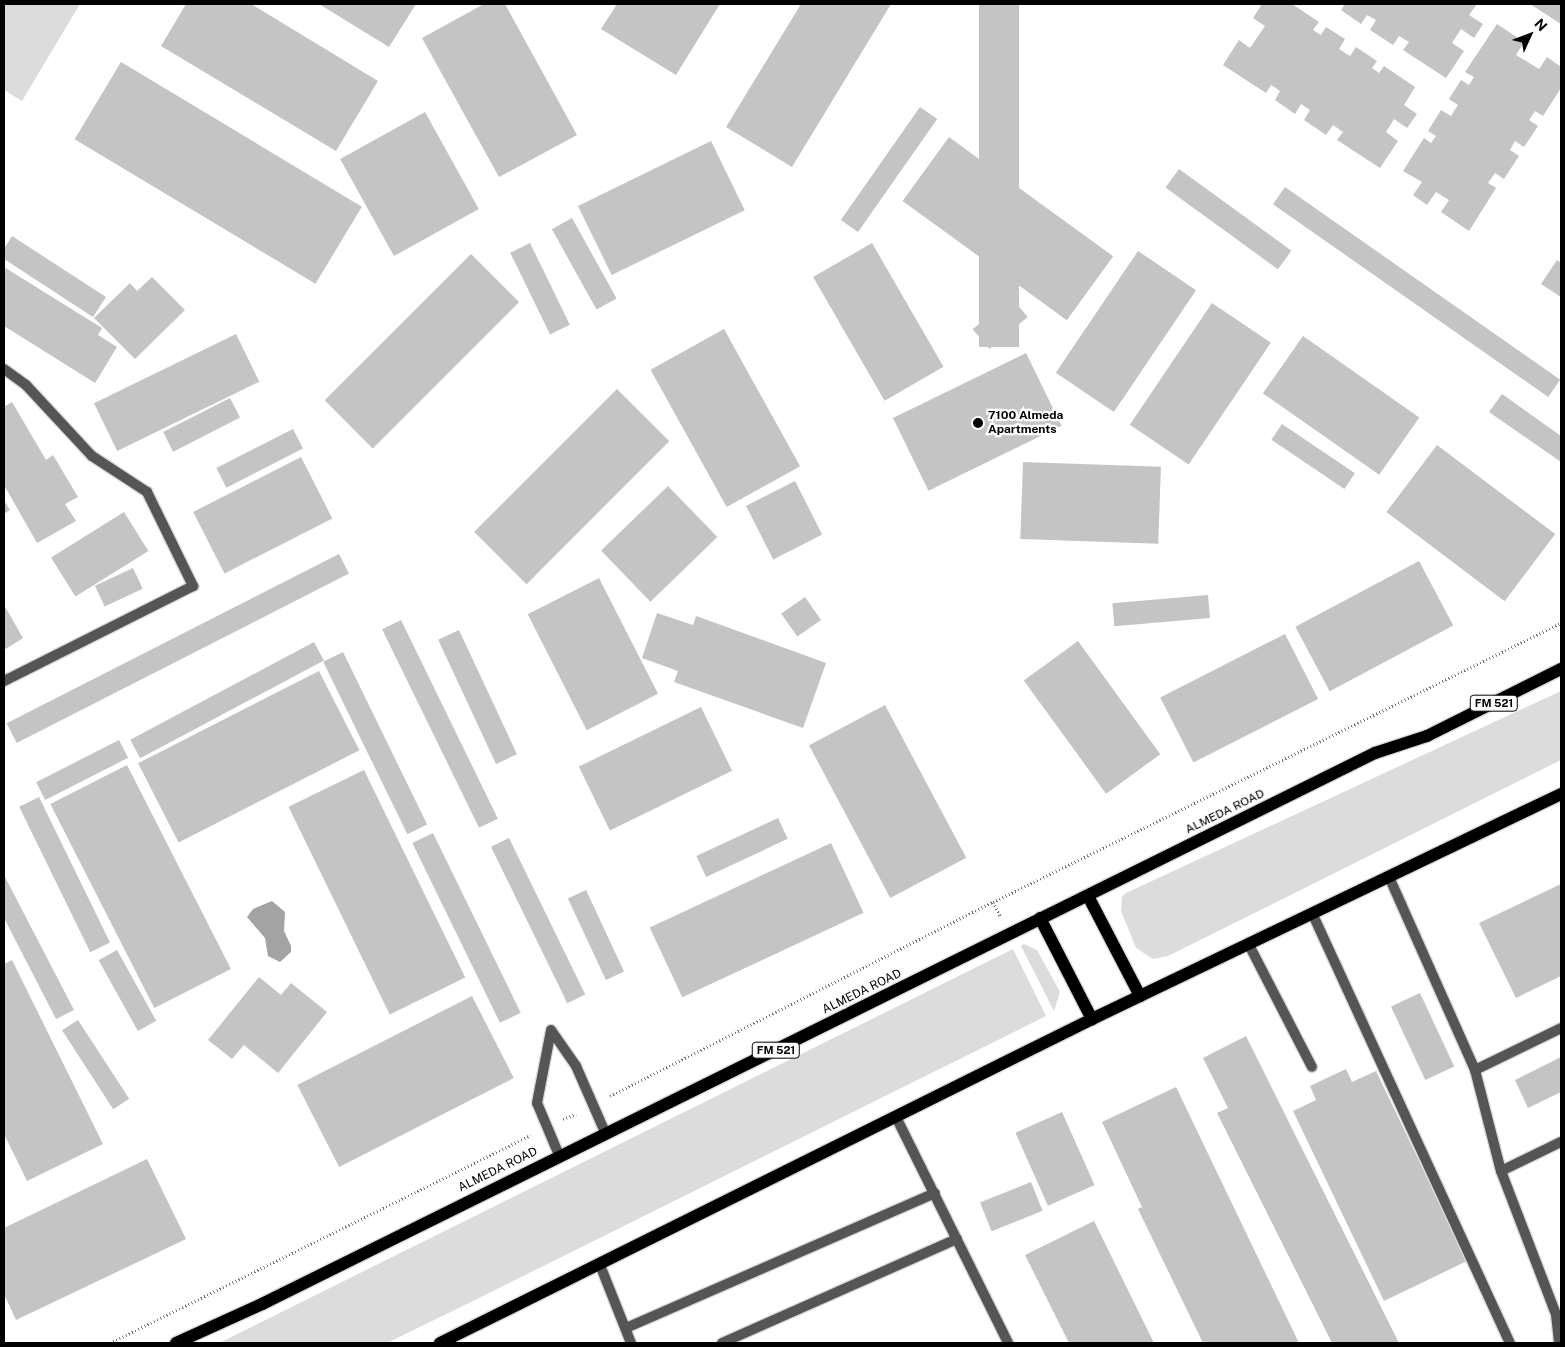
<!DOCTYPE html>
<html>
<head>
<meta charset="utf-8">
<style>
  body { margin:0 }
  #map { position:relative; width:1565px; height:1347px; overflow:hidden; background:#fff; font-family:"Public Sans",sans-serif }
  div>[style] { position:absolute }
  .green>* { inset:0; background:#dcdcdc }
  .water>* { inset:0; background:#a3a3a3 }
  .building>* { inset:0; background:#c4c4c4; transform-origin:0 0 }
  .path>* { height:3px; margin-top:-1.5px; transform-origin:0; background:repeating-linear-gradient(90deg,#777 0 1px,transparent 0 3.5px) }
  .roads { filter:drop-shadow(1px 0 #dbdbdb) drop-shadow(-1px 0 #dbdbdb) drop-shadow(0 1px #dbdbdb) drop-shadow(0 -1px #dbdbdb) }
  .lane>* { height:10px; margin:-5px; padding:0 5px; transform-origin:5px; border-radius:5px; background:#555 }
  .primary>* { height:12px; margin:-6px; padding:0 6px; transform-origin:6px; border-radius:6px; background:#000 }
  .dots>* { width:14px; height:14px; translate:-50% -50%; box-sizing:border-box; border:2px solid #fff; border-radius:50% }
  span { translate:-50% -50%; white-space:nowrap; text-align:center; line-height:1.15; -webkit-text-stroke:4.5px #fff; paint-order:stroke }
  .shield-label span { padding:1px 4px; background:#fff; border:1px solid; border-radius:4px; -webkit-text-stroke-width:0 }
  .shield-label { font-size:11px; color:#000; font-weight:700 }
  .poi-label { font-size:12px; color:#000; font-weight:700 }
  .left { translate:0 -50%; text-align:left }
  .street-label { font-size:12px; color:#000 }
  .frame { position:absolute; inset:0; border:5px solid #000; pointer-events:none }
  .north { position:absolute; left:1505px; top:10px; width:50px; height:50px; -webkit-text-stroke:4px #fff; paint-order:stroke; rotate:47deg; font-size:14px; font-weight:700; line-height:20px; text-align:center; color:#000 }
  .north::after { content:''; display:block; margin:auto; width:18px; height:22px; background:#000; clip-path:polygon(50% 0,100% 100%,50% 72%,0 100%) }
</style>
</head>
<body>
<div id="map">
  <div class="green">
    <div style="clip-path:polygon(4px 4px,80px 4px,22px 101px,4px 90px)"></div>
    <div style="clip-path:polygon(1561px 691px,1561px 760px,1168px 956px,1153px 959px,1136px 948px,1121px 911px,1122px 897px,1126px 893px)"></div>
    <div style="clip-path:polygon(1024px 944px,1037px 950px,1060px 992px,1054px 1011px,1021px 946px)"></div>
    <div style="clip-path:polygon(1013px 949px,1046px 1016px,473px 1301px,387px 1343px,219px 1343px)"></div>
  </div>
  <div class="water">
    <div style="clip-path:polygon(272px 901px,285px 912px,284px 931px,291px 946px,291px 952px,280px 962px,268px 956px,265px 938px,247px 917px,253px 909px)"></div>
  </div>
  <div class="building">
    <div style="clip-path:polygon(186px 4px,251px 4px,378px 81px,336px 151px,161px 46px)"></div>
    <div style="clip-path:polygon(319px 4px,416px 4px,389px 47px)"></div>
    <div style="clip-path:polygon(484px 4px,505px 4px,577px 135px,499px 177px,422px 38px)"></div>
    <div style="clip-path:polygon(617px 4px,720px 4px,676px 75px,601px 29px)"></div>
    <div style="clip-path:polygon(801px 4px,891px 4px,792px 167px,726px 127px)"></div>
    <div style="left:979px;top:4px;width:40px;height:343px"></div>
    <div style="clip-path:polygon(1262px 4px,1292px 4px,1319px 22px,1313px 30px,1321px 35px,1326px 27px,1345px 39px,1339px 49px,1350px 56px,1356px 47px,1377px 61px,1372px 68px,1379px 73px,1384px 66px,1415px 87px,1404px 105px,1417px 114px,1407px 128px,1394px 119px,1386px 132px,1398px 141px,1380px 168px,1337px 140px,1343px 132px,1333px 125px,1326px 135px,1304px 120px,1310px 110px,1301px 104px,1295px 114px,1275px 100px,1280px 91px,1271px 85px,1266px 93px,1223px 65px,1239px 40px,1250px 48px,1265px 26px,1253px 18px)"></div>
    <div style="clip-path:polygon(1345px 4px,1477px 4px,1469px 15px,1483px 24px,1474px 38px,1461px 29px,1452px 43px,1464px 51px,1446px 78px,1403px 50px,1409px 42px,1399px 36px,1393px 45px,1370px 30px,1376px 20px,1367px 15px,1361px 24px,1341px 10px)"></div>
    <div style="clip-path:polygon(1530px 4px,1561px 4px,1561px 24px)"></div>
    <div style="clip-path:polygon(1497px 24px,1524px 42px,1516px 55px,1539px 69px,1547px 57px,1561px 67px,1561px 88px,1543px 116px,1535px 111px,1529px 120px,1538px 126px,1524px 147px,1515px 141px,1510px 150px,1519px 156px,1504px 179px,1495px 173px,1488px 183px,1496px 188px,1469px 231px,1441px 212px,1449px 200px,1436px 192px,1427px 205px,1413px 195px,1422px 182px,1403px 171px,1424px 138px,1431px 143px,1436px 136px,1428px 131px,1441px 110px,1451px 116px,1458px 105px,1449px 99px,1461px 80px,1469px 85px,1474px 77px,1465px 72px)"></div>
    <div style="left:121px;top:62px;width:281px;height:90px;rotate:31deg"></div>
    <div style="left:920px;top:107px;width:21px;height:138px;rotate:35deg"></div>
    <div style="left:425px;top:112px;width:111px;height:97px;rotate:61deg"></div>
    <div style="left:949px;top:137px;width:203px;height:79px;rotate:36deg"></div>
    <div style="left:711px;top:141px;width:77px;height:148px;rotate:64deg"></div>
    <div style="left:1179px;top:169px;width:139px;height:23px;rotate:36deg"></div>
    <div style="left:1285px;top:187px;width:336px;height:21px;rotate:35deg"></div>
    <div style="left:572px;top:218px;width:92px;height:23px;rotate:61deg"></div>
    <div style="clip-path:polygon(12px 236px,106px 297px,93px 317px,4px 259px,4px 249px)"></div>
    <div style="left:530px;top:243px;width:91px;height:22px;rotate:64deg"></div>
    <div style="left:872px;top:243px;width:143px;height:68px;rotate:60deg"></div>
    <div style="left:1138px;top:251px;width:70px;height:147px;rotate:34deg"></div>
    <div style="left:471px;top:254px;width:68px;height:207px;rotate:45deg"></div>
    <div style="clip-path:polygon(1557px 260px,1561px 263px,1561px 297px,1541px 284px)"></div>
    <div style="clip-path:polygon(4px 267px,102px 328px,98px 335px,117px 347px,95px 383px,4px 326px)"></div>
    <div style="clip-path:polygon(152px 277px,185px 310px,135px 359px,94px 318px,130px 283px,137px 291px)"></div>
    <div style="left:1011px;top:297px;width:26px;height:50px;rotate:50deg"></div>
    <div style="left:1212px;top:303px;width:71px;height:147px;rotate:34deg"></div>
    <div style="left:724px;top:329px;width:157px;height:84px;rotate:61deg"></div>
    <div style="left:236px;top:334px;width:53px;height:158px;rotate:64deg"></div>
    <div style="left:1303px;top:336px;width:142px;height:70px;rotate:35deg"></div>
    <div style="left:1026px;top:353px;width:81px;height:148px;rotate:64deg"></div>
    <div style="left:617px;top:389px;width:74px;height:202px;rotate:45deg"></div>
    <div style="clip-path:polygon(1502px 394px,1561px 436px,1561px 462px,1489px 412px)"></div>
    <div style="left:230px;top:398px;width:22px;height:75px;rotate:63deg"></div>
    <div style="clip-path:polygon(12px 402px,46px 460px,53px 455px,78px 497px,65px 504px,76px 521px,37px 543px,4px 485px,4px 407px)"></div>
    <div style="left:1282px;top:424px;width:88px;height:19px;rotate:34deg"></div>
    <div style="left:293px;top:429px;width:22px;height:86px;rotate:63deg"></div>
    <div style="left:1437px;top:445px;width:148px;height:84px;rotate:37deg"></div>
    <div style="left:301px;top:457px;width:69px;height:121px;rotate:63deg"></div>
    <div style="left:1023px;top:462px;width:138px;height:77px;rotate:2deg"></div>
    <div style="left:795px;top:481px;width:60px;height:55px;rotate:63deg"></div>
    <div style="left:668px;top:486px;width:71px;height:93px;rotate:46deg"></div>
    <div style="clip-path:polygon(4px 500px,10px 510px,4px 514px)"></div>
    <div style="left:124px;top:512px;width:46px;height:86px;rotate:58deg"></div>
    <div style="left:339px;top:554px;width:22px;height:373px;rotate:63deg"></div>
    <div style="left:1419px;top:561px;width:73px;height:140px;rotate:62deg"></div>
    <div style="left:133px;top:568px;width:23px;height:42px;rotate:65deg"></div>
    <div style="left:599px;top:578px;width:130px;height:80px;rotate:63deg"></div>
    <div style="left:1208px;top:595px;width:23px;height:96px;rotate:85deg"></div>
    <div style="left:805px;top:597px;width:28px;height:29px;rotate:55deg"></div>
    <div style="clip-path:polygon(4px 605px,23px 638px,4px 650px)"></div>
    <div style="clip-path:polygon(657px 613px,693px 625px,696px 616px,826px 663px,803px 728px,674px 682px,678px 671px,642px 658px)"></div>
    <div style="left:401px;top:620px;width:221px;height:21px;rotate:64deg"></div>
    <div style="left:459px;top:630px;width:137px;height:23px;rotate:65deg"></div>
    <div style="left:1285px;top:634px;width:73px;height:140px;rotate:63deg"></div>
    <div style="left:1078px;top:641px;width:140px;height:67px;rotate:54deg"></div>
    <div style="left:314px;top:642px;width:21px;height:208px;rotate:62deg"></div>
    <div style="left:343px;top:652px;width:192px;height:22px;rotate:64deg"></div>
    <div style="left:319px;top:671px;width:89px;height:203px;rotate:63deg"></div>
    <div style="left:885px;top:705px;width:173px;height:86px;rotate:62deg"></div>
    <div style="left:701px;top:707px;width:71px;height:136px;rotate:64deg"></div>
    <div style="left:119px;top:740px;width:20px;height:93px;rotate:63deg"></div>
    <div style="left:127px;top:765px;width:229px;height:86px;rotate:63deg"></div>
    <div style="left:364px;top:770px;width:231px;height:84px;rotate:64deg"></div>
    <div style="left:39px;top:797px;width:162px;height:22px;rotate:64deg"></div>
    <div style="left:778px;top:818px;width:23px;height:90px;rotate:65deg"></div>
    <div style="left:433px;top:833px;width:200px;height:23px;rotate:64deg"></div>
    <div style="left:509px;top:838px;width:174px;height:20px;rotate:64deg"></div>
    <div style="left:831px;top:843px;width:77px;height:200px;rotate:65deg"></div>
    <div style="clip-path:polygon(4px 875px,74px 1010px,56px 1019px,4px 918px)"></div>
    <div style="clip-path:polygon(1561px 884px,1561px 976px,1516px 998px,1479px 923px)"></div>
    <div style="left:586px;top:890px;width:90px;height:20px;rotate:65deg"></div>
    <div style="left:117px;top:950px;width:81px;height:21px;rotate:61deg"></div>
    <div style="clip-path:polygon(12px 960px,103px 1144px,27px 1181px,4px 1134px,4px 964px)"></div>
    <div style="clip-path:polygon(259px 977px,281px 995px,291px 983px,327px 1012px,278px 1073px,244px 1045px,232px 1059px,208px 1040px)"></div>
    <div style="left:1420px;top:993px;width:81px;height:32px;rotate:65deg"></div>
    <div style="left:472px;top:996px;width:92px;height:196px;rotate:63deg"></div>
    <div style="left:78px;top:1020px;width:94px;height:19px;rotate:57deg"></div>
    <div style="clip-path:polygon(1246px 1036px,1399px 1343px,1332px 1343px,1217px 1113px,1228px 1108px,1203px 1058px)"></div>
    <div style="clip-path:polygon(1561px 1057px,1561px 1092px,1528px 1108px,1515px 1080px)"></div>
    <div style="clip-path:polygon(1346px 1069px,1352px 1082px,1376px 1071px,1467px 1261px,1384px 1301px,1293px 1111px,1316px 1100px,1310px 1086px)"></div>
    <div style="clip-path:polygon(1176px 1087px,1299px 1343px,1203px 1343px,1138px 1209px,1142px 1207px,1102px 1122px)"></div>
    <div style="left:1062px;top:1112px;width:80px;height:51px;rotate:66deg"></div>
    <div style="clip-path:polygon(147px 1159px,186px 1239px,16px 1320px,4px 1294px,4px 1228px)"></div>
    <div style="left:1031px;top:1182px;width:31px;height:55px;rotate:68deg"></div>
    <div style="clip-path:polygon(1094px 1221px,1154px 1343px,1069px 1343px,1025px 1255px)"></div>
  </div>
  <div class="path">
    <div style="left:993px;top:902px;width:16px;rotate:63deg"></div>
    <div style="left:610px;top:1096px;width:429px;rotate:-26.9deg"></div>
    <div style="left:993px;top:902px;width:633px;rotate:-26.16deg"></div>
    <div style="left:563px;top:1119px;width:14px;rotate:-21deg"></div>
    <div style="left:110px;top:1343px;width:469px;rotate:-26.3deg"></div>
  </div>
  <div class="roads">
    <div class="lane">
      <div style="left:4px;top:369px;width:27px;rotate:36deg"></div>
      <div style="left:26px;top:385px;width:97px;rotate:47.1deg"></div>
      <div style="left:92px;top:456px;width:66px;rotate:33.2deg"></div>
      <div style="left:147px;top:492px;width:105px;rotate:63.9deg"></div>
      <div style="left:193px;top:586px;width:212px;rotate:153.3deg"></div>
      <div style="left:1390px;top:879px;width:209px;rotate:66deg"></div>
      <div style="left:1475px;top:1070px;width:104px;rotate:75.6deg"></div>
      <div style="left:1501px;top:1171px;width:153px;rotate:69deg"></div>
      <div style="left:1556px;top:1314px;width:29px;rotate:84deg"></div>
      <div style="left:1313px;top:915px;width:471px;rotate:65.3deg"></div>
      <div style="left:1249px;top:945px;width:137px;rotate:62.7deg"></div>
      <div style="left:1475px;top:1070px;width:96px;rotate:-26deg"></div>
      <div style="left:896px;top:1117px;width:252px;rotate:63.6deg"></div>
      <div style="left:559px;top:1155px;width:56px;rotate:-112.9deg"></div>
      <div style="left:537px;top:1103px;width:74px;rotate:-79.1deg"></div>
      <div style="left:551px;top:1030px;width:44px;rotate:55.2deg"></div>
      <div style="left:576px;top:1066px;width:72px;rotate:66.3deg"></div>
      <div style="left:1501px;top:1171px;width:67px;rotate:-25.8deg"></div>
      <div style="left:600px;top:1265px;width:84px;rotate:68.3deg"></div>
      <div style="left:626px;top:1328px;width:337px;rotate:-23.6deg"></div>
      <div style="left:722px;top:1343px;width:257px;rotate:-23.9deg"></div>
    </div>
    <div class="primary">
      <div style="left:1088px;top:896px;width:113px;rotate:62.5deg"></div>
      <div style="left:1040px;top:918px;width:114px;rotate:62.8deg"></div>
      <div style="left:176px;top:1343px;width:94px;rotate:-24.4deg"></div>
      <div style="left:262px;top:1304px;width:1242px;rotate:-26.34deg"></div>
      <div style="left:1375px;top:753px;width:55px;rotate:-18.1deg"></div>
      <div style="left:1427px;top:736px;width:150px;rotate:-26.6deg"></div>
      <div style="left:440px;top:1343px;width:728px;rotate:-26.42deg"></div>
      <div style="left:1092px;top:1019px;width:520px;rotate:-25.63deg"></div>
    </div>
  </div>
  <div class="dots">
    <div style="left:978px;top:423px;background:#000"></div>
  </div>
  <div class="shield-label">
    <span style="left:1494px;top:703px">FM 521</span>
    <span style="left:776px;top:1050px">FM 521</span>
  </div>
  <div class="poi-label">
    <span class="left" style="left:988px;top:423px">7100 Almeda<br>Apartments</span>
  </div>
  <div class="street-label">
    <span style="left:1225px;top:812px;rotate:-26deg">ALMEDA ROAD</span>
    <span style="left:862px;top:992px;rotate:-26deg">ALMEDA ROAD</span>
    <span style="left:498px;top:1170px;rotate:-26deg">ALMEDA ROAD</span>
  </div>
  <div class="frame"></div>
  <div class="north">N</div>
</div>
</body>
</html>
